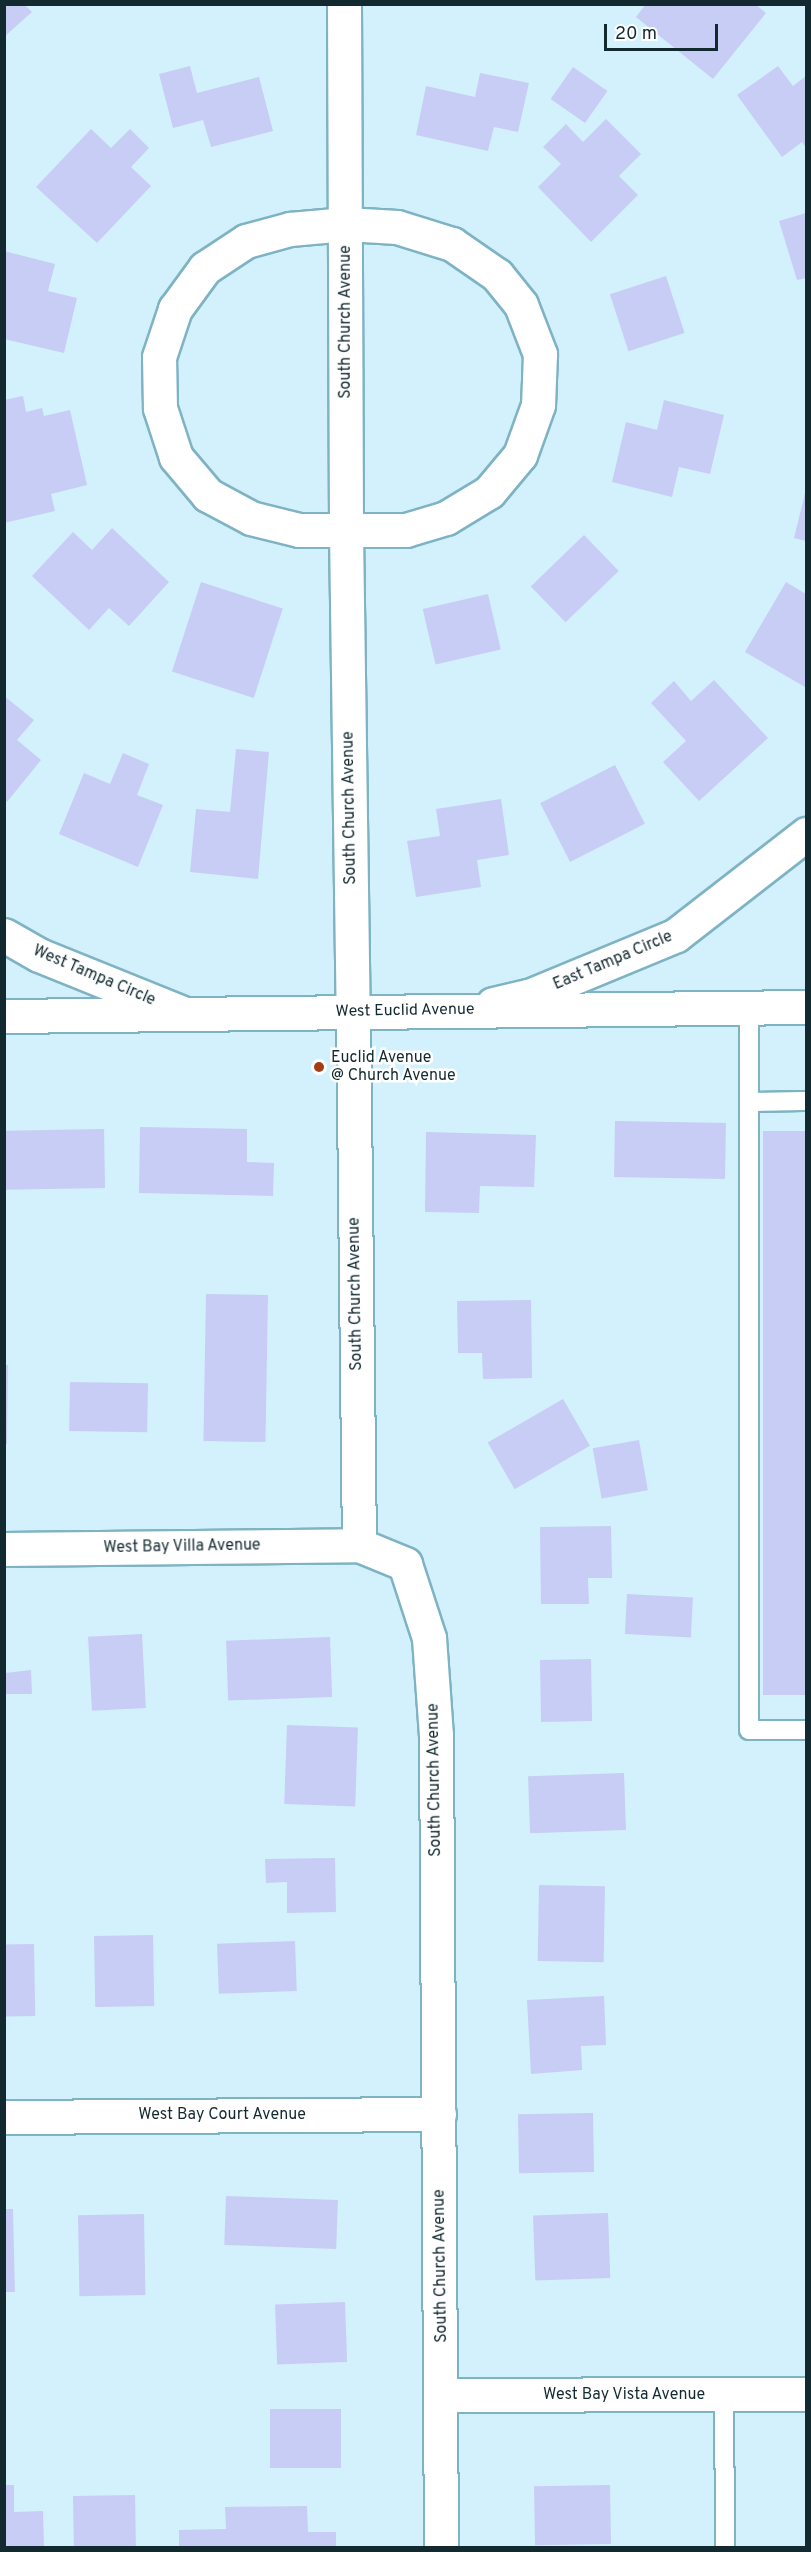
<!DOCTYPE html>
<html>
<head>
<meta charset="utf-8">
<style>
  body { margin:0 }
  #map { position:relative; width:811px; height:2552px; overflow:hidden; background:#d2f1fc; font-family:Overpass,sans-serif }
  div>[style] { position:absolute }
  .building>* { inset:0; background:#c8cdf5; transform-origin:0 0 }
  .roads { filter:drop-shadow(2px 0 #7eb3c4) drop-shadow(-2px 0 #7eb3c4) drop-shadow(0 2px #7eb3c4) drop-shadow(0 -2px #7eb3c4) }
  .service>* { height:18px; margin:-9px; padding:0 9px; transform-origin:9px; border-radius:9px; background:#fff }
  .minor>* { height:33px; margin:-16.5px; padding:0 16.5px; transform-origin:16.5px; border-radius:16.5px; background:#fff }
  .tertiary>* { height:33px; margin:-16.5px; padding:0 16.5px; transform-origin:16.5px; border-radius:16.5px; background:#fff }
  .dots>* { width:16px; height:16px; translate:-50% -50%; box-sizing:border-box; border:3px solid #fff; border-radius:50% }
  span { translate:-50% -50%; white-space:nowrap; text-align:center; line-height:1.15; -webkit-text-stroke:5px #fff; paint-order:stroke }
  .street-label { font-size:16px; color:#132930 }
  .poi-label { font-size:16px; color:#132930 }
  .left { translate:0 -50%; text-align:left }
  .frame { position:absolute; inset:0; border:6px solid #132930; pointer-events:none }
  .scale { position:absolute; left:604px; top:24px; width:114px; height:27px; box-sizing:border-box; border:3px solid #132930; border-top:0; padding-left:8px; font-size:18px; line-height:21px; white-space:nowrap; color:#132930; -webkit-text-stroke:4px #fff; paint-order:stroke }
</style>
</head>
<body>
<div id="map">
  <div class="building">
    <div style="clip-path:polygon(4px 4px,24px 4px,32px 12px,4px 37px)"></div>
    <div style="clip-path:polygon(646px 4px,755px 4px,766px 13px,713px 79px,636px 17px)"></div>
    <div style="clip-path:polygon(190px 66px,197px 93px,259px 77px,273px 131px,211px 147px,203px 120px,173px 128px,159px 74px)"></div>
    <div style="clip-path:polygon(778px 66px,793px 86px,806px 76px,806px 148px,802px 142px,782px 157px,737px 95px)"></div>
    <div style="left:573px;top:67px;width:42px;height:39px;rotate:35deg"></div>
    <div style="clip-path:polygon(480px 73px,529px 83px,518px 132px,494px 127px,488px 151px,416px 135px,426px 86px,475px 97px)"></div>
    <div style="clip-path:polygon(606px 119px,641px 154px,619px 176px,638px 195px,591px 242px,538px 187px,561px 164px,543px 147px,566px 124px,583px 142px)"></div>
    <div style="clip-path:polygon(91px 129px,111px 148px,130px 129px,149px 148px,131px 167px,151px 186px,97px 243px,36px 187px)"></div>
    <div style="clip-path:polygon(806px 213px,806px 278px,797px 280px,779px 221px)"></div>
    <div style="clip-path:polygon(4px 251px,55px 264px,48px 291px,77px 298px,64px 353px,4px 339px)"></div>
    <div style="left:666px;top:276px;width:60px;height:59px;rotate:72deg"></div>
    <div style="clip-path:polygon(23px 396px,26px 412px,42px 408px,44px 416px,70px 410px,87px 485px,51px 494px,55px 511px,4px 523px,4px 400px)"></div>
    <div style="clip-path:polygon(664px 400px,724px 415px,710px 474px,679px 467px,672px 497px,612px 482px,626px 422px,657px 430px)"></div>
    <div style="clip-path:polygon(806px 489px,806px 541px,794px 538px)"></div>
    <div style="clip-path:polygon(112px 528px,169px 582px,129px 626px,109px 608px,89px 630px,32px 576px,73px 532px,92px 550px)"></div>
    <div style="left:584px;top:535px;width:50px;height:74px;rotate:46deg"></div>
    <div style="left:201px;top:582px;width:86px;height:94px;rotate:18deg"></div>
    <div style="clip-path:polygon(786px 582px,806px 594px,805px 687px,745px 652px)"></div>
    <div style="left:488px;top:594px;width:57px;height:67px;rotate:77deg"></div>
    <div style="clip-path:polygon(714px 680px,768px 738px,699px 801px,663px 762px,686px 741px,651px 703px,674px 681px,691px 701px)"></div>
    <div style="clip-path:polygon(4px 696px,34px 720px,17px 740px,41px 760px,7px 802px,4px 799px)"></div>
    <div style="clip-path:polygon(236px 749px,269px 752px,258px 879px,190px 872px,196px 809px,230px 812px)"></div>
    <div style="clip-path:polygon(123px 753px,149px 764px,137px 795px,163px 805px,138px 867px,59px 834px,84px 773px,110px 784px)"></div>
    <div style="left:615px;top:765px;width:66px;height:84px;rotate:63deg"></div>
    <div style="clip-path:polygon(501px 799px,509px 855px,477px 860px,481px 887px,416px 897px,407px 841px,440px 836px,436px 809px)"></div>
    <div style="left:615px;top:1121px;width:111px;height:56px;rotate:1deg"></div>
    <div style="clip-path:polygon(140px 1127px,247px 1129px,247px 1162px,274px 1163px,273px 1196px,139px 1193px)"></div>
    <div style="left:104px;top:1129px;width:59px;height:100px;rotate:89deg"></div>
    <div style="left:763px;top:1131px;width:43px;height:564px"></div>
    <div style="clip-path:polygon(426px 1132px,536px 1135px,534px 1187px,480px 1186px,479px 1213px,425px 1212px)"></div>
    <div style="left:206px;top:1294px;width:62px;height:147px;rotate:1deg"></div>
    <div style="clip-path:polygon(531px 1300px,532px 1378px,483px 1379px,482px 1353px,458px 1353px,457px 1301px)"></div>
    <div style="clip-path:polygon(4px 1365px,8px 1365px,7px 1444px,4px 1444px)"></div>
    <div style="left:70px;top:1382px;width:78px;height:49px;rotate:1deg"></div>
    <div style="left:563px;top:1399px;width:54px;height:87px;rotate:60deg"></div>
    <div style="left:639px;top:1440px;width:51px;height:47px;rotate:80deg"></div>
    <div style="clip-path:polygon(611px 1526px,612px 1578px,588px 1578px,589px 1604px,541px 1604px,540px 1527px)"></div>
    <div style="left:627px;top:1594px;width:66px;height:40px;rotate:3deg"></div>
    <div style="left:142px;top:1634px;width:74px;height:54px;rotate:87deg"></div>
    <div style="left:330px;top:1637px;width:60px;height:104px;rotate:88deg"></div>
    <div style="left:591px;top:1659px;width:62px;height:51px;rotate:89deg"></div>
    <div style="clip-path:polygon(31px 1670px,32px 1694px,5px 1694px,5px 1673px)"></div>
    <div style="left:287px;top:1725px;width:71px;height:79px;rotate:2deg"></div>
    <div style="left:624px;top:1773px;width:57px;height:96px;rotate:88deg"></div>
    <div style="clip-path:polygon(335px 1858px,336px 1912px,287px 1913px,287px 1882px,266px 1883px,265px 1859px)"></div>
    <div style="left:539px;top:1885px;width:66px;height:76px;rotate:1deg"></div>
    <div style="left:153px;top:1935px;width:71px;height:59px;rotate:89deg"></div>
    <div style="left:295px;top:1941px;width:50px;height:78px;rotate:88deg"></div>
    <div style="left:34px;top:1944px;width:72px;height:30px;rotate:89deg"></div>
    <div style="clip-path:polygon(604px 1996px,606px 2045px,581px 2046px,582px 2070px,531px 2074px,527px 2000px)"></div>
    <div style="left:593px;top:2113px;width:59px;height:75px;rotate:89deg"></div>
    <div style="left:226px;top:2196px;width:112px;height:49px;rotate:2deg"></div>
    <div style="clip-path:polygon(5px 2209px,13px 2209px,15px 2292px,5px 2292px)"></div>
    <div style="left:608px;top:2213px;width:65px;height:75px;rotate:88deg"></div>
    <div style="left:144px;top:2214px;width:81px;height:66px;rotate:89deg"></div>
    <div style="left:345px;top:2302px;width:60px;height:70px;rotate:88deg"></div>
    <div style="left:341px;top:2409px;width:59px;height:71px;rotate:90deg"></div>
    <div style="clip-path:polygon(4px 2485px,14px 2485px,14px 2512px,43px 2511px,44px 2548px,4px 2548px)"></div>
    <div style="left:610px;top:2485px;width:59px;height:76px;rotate:89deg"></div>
    <div style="left:135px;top:2495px;width:53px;height:62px;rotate:89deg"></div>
    <div style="clip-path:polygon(307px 2506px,308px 2532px,336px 2532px,336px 2548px,179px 2548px,179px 2530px,226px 2529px,225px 2507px)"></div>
  </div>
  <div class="roads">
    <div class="service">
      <div style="left:749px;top:1008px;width:722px;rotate:90deg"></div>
      <div style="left:749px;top:1730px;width:57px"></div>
      <div style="left:750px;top:1102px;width:56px;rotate:-1deg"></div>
      <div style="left:724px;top:2394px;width:154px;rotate:89.6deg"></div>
    </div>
    <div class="minor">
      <div style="left:346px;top:224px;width:51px;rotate:3.4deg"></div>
      <div style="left:397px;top:227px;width:58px;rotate:17.2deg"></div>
      <div style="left:452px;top:244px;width:55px;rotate:34.6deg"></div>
      <div style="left:497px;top:275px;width:38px;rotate:51deg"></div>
      <div style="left:521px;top:305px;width:53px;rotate:68.8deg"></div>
      <div style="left:540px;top:354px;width:51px;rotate:92.2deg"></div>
      <div style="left:538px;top:405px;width:53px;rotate:109.8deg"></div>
      <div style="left:520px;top:455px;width:48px;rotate:130deg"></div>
      <div style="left:489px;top:492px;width:50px;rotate:148.8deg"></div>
      <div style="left:446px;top:518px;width:42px;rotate:163.3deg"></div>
      <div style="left:406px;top:530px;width:107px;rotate:180deg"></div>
      <div style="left:299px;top:530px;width:49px;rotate:-166deg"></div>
      <div style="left:251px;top:518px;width:49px;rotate:-151.9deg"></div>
      <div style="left:208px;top:495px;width:50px;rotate:-130.1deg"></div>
      <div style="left:176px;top:457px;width:52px;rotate:-108.1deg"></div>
      <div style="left:160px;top:408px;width:51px;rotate:-91.1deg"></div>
      <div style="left:159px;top:357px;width:51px;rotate:-71.6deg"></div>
      <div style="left:175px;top:309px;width:51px;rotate:-53.8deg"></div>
      <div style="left:205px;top:268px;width:49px;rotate:-33.4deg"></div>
      <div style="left:246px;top:241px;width:46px;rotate:-15.3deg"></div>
      <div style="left:290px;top:229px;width:56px;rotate:-5.1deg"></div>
      <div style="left:4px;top:935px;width:40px;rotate:29.7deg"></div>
      <div style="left:39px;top:955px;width:157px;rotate:22deg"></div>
      <div style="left:493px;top:1004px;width:37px;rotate:-13deg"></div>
      <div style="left:529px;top:996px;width:159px;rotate:-22.5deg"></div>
      <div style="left:676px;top:935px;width:165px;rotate:-37.8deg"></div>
      <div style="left:353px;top:1012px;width:533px;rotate:89.36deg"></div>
      <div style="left:4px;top:1549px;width:355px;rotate:-0.6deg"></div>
      <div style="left:359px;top:1545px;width:50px;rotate:22.4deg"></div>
      <div style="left:405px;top:1564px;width:78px;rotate:72deg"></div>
      <div style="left:429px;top:1638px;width:97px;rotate:85.9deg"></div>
      <div style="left:436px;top:1735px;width:813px;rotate:89.65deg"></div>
      <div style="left:4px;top:2117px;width:435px;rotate:-0.4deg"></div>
      <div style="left:442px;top:2395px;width:364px;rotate:-0.2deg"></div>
    </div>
    <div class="tertiary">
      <div style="left:344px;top:4px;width:527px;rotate:89.78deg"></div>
      <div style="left:346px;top:531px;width:481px;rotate:89.2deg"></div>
      <div style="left:4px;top:1016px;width:802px;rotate:-0.64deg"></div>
    </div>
  </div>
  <div class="dots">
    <div style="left:319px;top:1067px;background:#a33d13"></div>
  </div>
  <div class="street-label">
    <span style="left:346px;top:322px;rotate:-90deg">South Church Avenue</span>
    <span style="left:350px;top:808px;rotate:-91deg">South Church Avenue</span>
    <span style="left:613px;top:961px;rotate:-23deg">East Tampa Circle</span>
    <span style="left:94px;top:976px;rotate:23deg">West Tampa Circle</span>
    <span style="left:405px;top:1011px;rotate:-1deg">West Euclid Avenue</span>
    <span style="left:356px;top:1294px;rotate:-91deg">South Church Avenue</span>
    <span style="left:182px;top:1547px;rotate:-1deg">West Bay Villa Avenue</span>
    <span style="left:435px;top:1780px;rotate:-91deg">South Church Avenue</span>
    <span style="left:222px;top:2115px">West Bay Court Avenue</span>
    <span style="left:441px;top:2266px;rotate:-91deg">South Church Avenue</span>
    <span style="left:624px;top:2395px">West Bay Vista Avenue</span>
  </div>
  <div class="poi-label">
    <span class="left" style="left:331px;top:1067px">Euclid Avenue<br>@ Church Avenue</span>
  </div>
  <div class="frame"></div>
  <div class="scale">20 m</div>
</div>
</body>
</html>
